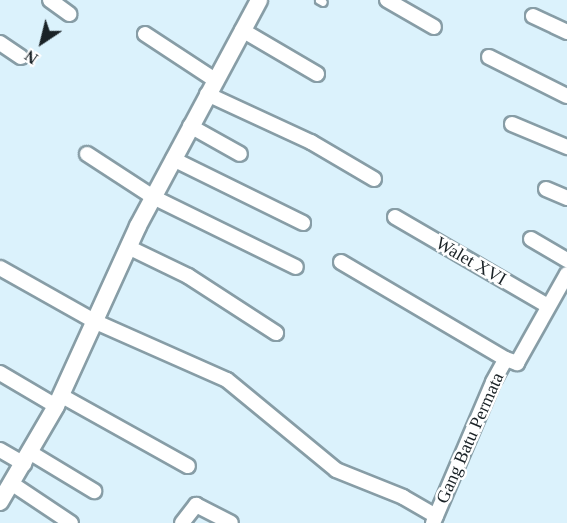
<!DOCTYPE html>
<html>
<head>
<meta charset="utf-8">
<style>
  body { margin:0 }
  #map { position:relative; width:567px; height:523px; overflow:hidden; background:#dbf2fc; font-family:Georgia,serif }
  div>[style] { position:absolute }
  .roads { filter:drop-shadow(2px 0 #879da6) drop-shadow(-2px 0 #879da6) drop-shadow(0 2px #879da6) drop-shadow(0 -2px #879da6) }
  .service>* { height:7px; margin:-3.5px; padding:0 3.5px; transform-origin:3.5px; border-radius:3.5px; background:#fff }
  .minor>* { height:14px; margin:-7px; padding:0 7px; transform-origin:7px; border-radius:7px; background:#fff }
  .tertiary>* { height:16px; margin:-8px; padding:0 8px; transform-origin:8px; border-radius:8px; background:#fff }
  span { translate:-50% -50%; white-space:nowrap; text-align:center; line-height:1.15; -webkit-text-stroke:5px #fff; paint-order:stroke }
  .street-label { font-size:18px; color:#1a2226 }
  .north { position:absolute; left:12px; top:12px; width:60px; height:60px; -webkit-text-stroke:4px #fff; paint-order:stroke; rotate:215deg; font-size:16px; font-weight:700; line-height:24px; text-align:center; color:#1a2226 }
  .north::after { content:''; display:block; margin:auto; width:21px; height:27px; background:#1a2226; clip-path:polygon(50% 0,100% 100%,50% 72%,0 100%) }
</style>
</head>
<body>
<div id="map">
  <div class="roads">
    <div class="service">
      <div style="left:319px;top:0;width:4px;rotate:27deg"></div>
    </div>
    <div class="minor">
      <div style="left:50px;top:0;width:24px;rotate:36deg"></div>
      <div style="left:387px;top:0;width:54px;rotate:29.9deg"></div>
      <div style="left:533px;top:16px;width:38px;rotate:25deg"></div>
      <div style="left:242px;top:30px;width:87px;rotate:30.4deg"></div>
      <div style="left:145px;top:34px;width:84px;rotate:33.3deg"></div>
      <div style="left:0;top:43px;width:25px;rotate:34deg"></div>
      <div style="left:489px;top:57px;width:87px;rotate:26.6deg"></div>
      <div style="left:207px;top:94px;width:115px;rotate:24.8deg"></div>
      <div style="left:311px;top:142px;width:73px;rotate:30.4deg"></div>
      <div style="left:512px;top:124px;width:60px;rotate:22.7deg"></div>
      <div style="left:190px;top:126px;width:57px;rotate:29.2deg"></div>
      <div style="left:87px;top:154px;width:79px;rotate:33.1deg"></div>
      <div style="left:153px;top:197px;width:159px;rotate:26.1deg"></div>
      <div style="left:173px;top:159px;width:145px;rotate:26.2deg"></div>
      <div style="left:546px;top:189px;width:23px;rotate:23deg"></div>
      <div style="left:395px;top:217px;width:175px;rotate:30.2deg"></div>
      <div style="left:531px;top:239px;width:42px;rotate:30.3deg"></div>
      <div style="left:128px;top:247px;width:67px;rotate:25.8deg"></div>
      <div style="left:188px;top:276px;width:105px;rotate:32.9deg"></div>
      <div style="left:341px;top:262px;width:191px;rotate:30.5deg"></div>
      <div style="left:0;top:268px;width:110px;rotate:29.4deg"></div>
      <div style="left:96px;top:322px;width:143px;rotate:23.9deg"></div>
      <div style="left:227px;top:380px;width:141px;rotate:39.5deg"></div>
      <div style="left:336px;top:470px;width:72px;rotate:21.9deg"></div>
      <div style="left:403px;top:497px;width:38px;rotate:30deg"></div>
      <div style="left:0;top:373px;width:65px;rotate:30.5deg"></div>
      <div style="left:62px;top:396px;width:144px;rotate:29.1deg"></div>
      <div style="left:0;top:450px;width:28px;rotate:30deg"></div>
      <div style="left:31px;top:453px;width:74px;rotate:31.1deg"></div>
      <div style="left:11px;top:483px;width:72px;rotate:33.7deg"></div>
      <div style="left:182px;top:523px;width:23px;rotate:-52deg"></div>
      <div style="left:196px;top:505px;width:39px;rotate:27deg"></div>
      <div style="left:433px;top:523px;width:153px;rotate:-66.9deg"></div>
      <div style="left:493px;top:382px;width:26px;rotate:-61deg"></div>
      <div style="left:506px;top:359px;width:12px;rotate:20deg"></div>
      <div style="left:517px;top:363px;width:102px;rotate:-60.7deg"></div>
    </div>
    <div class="tertiary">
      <div style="left:0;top:502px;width:111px;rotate:-59.7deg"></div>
      <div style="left:56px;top:406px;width:198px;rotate:-65.5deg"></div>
      <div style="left:138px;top:226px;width:256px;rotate:-61.8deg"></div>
    </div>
  </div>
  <div class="street-label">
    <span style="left:471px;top:261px;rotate:30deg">Walet XVI</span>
    <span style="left:470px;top:438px;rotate:-66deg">Gang Batu Permata</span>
  </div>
  <div class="north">N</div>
</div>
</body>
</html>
